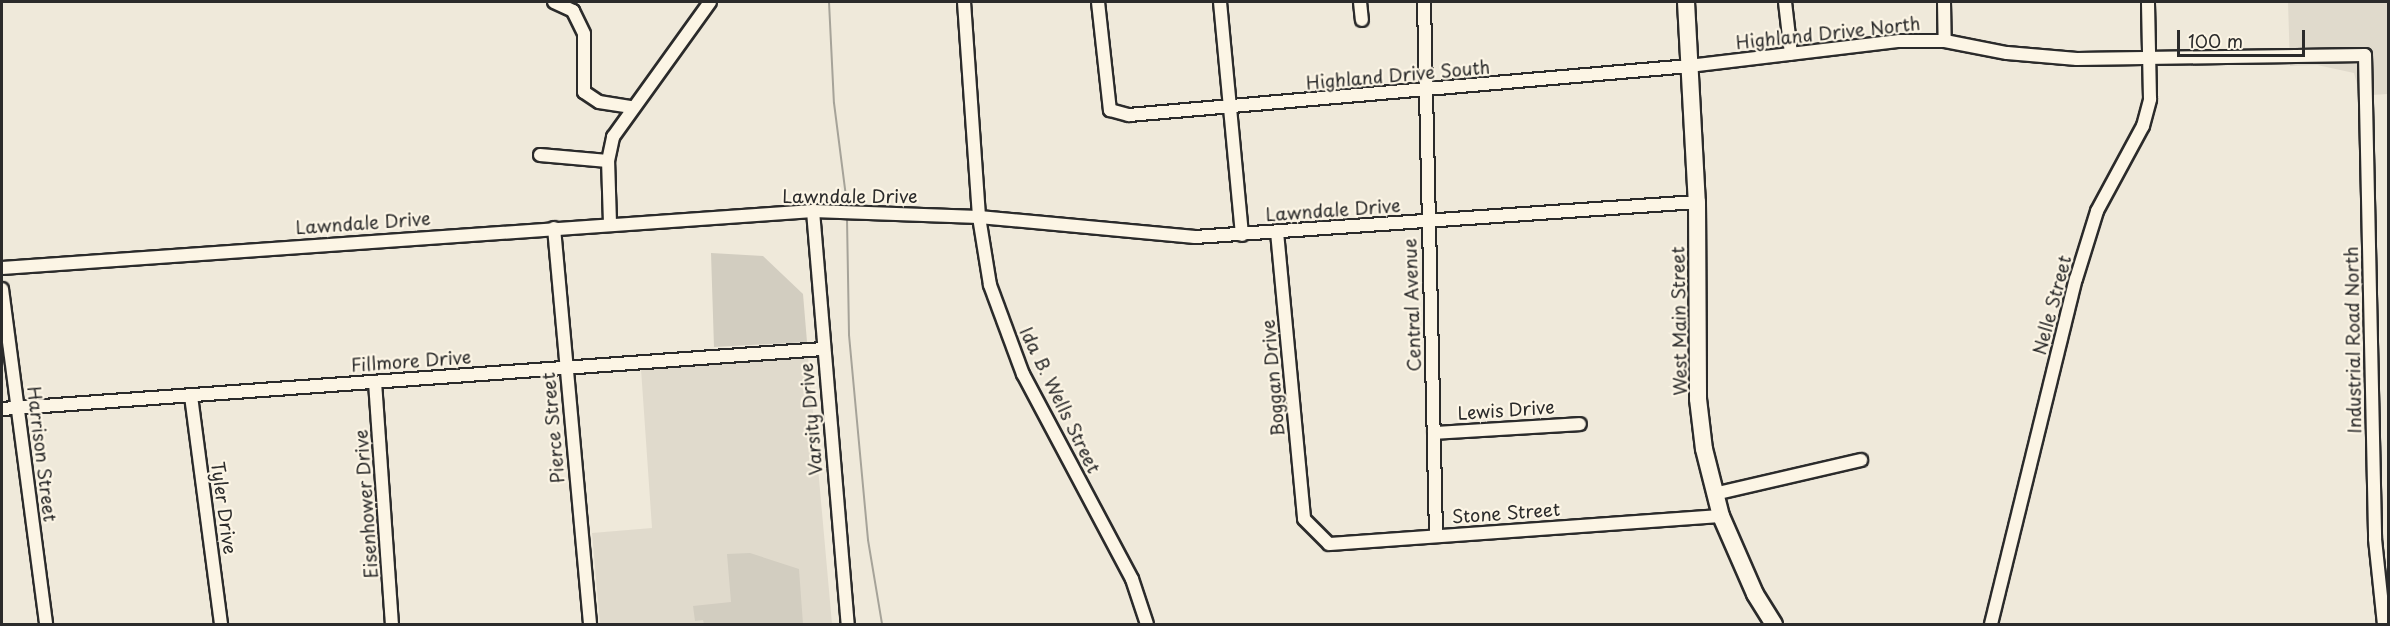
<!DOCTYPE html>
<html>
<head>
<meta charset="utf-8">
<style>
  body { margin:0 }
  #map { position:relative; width:2390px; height:626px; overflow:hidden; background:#efe9da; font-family:"Playpen Sans",sans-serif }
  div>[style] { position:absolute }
  .built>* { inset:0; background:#e0dacc }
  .green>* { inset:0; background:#d2cdc0 }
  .stream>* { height:2px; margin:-1px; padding:0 1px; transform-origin:1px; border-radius:1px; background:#a6a399 }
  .roads { filter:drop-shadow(2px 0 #2b2b2b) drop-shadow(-2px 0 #2b2b2b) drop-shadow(0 2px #2b2b2b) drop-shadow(0 -2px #2b2b2b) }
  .minor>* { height:12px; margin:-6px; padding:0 6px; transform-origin:6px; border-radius:6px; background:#fcf5e5 }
  .major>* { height:16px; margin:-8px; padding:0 8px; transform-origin:8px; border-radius:8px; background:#fcf5e5 }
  span { translate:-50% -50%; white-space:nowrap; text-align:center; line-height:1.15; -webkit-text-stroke:4.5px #fcf5e5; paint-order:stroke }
  .street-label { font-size:18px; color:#2b2b2b }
  .frame { position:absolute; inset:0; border:3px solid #2b2b2b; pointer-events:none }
  .scale { position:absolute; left:2177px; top:30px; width:128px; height:27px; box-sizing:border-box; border:3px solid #2b2b2b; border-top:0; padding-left:8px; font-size:18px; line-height:21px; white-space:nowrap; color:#2b2b2b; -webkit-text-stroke:4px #fcf5e5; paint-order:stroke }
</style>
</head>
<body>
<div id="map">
  <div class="built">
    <div style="clip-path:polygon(2288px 2px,2388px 2px,2388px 94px,2372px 95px,2358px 88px,2354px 73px,2317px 65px,2290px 66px)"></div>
    <div style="clip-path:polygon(808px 356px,832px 624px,600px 624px,592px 533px,652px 528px,641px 369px)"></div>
  </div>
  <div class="green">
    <div style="clip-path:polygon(711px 253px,763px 256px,803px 294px,807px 342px,714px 347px)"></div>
    <div style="clip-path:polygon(750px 553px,799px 569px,803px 624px,704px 624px,703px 620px,695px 621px,693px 606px,731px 602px,727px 554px)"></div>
  </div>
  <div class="stream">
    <div style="left:829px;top:2px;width:101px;rotate:87.2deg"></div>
    <div style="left:834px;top:103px;width:102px;rotate:82.7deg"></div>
    <div style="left:847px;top:219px;width:116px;rotate:89deg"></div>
    <div style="left:849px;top:335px;width:206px;rotate:84.7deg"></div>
    <div style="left:868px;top:540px;width:85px;rotate:80.5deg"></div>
  </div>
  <div class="roads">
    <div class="minor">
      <div style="left:554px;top:2px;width:21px;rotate:25deg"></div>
      <div style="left:573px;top:11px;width:25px;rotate:64deg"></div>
      <div style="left:584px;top:34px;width:58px;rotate:90deg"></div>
      <div style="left:584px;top:92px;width:18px;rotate:34deg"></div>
      <div style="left:599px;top:102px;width:33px;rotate:9deg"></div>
      <div style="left:964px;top:2px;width:216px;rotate:86deg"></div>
      <div style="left:979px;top:217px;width:69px;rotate:80.8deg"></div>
      <div style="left:990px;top:285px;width:95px;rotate:69.7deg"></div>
      <div style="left:1023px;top:374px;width:232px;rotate:62deg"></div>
      <div style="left:1132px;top:579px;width:47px;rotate:71.6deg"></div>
      <div style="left:1098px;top:2px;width:109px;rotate:83.7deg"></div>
      <div style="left:1110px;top:110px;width:20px;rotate:15deg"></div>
      <div style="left:1129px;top:115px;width:562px;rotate:-5deg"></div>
      <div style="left:1689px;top:66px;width:212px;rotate:-6.8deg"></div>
      <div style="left:1900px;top:41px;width:45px"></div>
      <div style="left:1945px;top:41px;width:63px;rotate:11deg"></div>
      <div style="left:2007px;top:53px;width:70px;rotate:4.9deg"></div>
      <div style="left:2077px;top:59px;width:288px;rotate:-0.8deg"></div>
      <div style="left:2365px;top:55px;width:484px;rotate:88.8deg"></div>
      <div style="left:2375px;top:539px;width:85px;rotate:84deg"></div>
      <div style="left:1220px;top:2px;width:234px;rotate:84.6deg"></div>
      <div style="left:1360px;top:2px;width:18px;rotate:84deg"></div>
      <div style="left:1424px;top:2px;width:534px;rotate:88.71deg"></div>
      <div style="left:1785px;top:2px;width:52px;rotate:83.4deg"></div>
      <div style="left:1944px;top:2px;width:39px;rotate:89deg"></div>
      <div style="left:540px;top:155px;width:68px;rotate:5deg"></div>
      <div style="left:813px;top:211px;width:414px;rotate:85.2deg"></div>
      <div style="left:610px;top:223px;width:62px;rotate:-91.8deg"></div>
      <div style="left:608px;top:161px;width:25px;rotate:-78deg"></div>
      <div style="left:613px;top:137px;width:166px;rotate:-54.3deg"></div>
      <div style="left:554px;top:228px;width:398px;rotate:84.8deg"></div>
      <div style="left:1277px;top:232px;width:288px;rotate:84.6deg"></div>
      <div style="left:1304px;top:519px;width:35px;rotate:45deg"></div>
      <div style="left:1329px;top:544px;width:393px;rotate:-4.1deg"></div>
      <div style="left:2px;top:268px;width:813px;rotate:-4.02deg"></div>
      <div style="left:813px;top:211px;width:166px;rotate:2.1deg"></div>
      <div style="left:979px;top:217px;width:217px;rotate:5.3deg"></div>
      <div style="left:1195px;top:237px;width:503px;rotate:-3.99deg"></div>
      <div style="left:2px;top:289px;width:338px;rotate:82.5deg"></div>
      <div style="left:375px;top:382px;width:243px;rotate:86deg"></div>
      <div style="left:191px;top:396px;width:230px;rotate:82.5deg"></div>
      <div style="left:2px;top:409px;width:823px;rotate:-4.18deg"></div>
      <div style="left:1434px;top:433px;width:146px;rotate:-3.5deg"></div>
      <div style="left:1714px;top:494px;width:151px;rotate:-13deg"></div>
      <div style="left:1991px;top:624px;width:355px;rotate:-76.2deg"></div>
      <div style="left:2076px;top:279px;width:71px;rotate:-72.8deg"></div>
      <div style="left:2097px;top:211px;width:97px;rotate:-61.6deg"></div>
      <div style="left:2143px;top:126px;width:28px;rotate:-75deg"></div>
      <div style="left:2150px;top:99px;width:97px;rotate:-91.2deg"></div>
    </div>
    <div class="major">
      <div style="left:1686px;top:2px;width:200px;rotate:86.9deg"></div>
      <div style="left:1697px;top:202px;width:197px;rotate:89.7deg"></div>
      <div style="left:1698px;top:399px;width:50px;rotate:83.2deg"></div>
      <div style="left:1704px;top:449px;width:69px;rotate:75.8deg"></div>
      <div style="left:1721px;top:516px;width:85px;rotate:66.4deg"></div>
      <div style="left:1755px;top:594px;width:36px;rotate:58deg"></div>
    </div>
  </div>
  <div class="street-label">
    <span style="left:1828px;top:33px;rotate:-6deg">Highland Drive North</span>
    <span style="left:1398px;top:75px;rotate:-5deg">Highland Drive South</span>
    <span style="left:850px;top:196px">Lawndale Drive</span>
    <span style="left:1333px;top:210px;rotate:-4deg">Lawndale Drive</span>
    <span style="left:363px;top:223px;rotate:-4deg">Lawndale Drive</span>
    <span style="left:1412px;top:305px;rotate:-92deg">Central Avenue</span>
    <span style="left:2052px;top:305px;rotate:-75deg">Nelle Street</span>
    <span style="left:1679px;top:321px;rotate:-91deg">West Main Street</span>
    <span style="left:2353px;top:340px;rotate:-91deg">Industrial Road North</span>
    <span style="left:411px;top:361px;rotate:-4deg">Fillmore Drive</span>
    <span style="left:1273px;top:378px;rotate:-95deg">Boggan Drive</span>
    <span style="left:1060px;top:400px;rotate:64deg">Ida B. Wells Street</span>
    <span style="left:1506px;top:410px;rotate:-4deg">Lewis Drive</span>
    <span style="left:811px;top:419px;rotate:-95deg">Varsity Drive</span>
    <span style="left:553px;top:428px;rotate:-95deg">Pierce Street</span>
    <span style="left:42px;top:454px;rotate:83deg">Harrison Street</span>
    <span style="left:366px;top:504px;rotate:-94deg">Eisenhower Drive</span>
    <span style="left:224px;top:508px;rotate:82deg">Tyler Drive</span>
    <span style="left:1506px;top:513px;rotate:-4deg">Stone Street</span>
  </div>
  <div class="frame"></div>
  <div class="scale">100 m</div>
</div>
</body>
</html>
